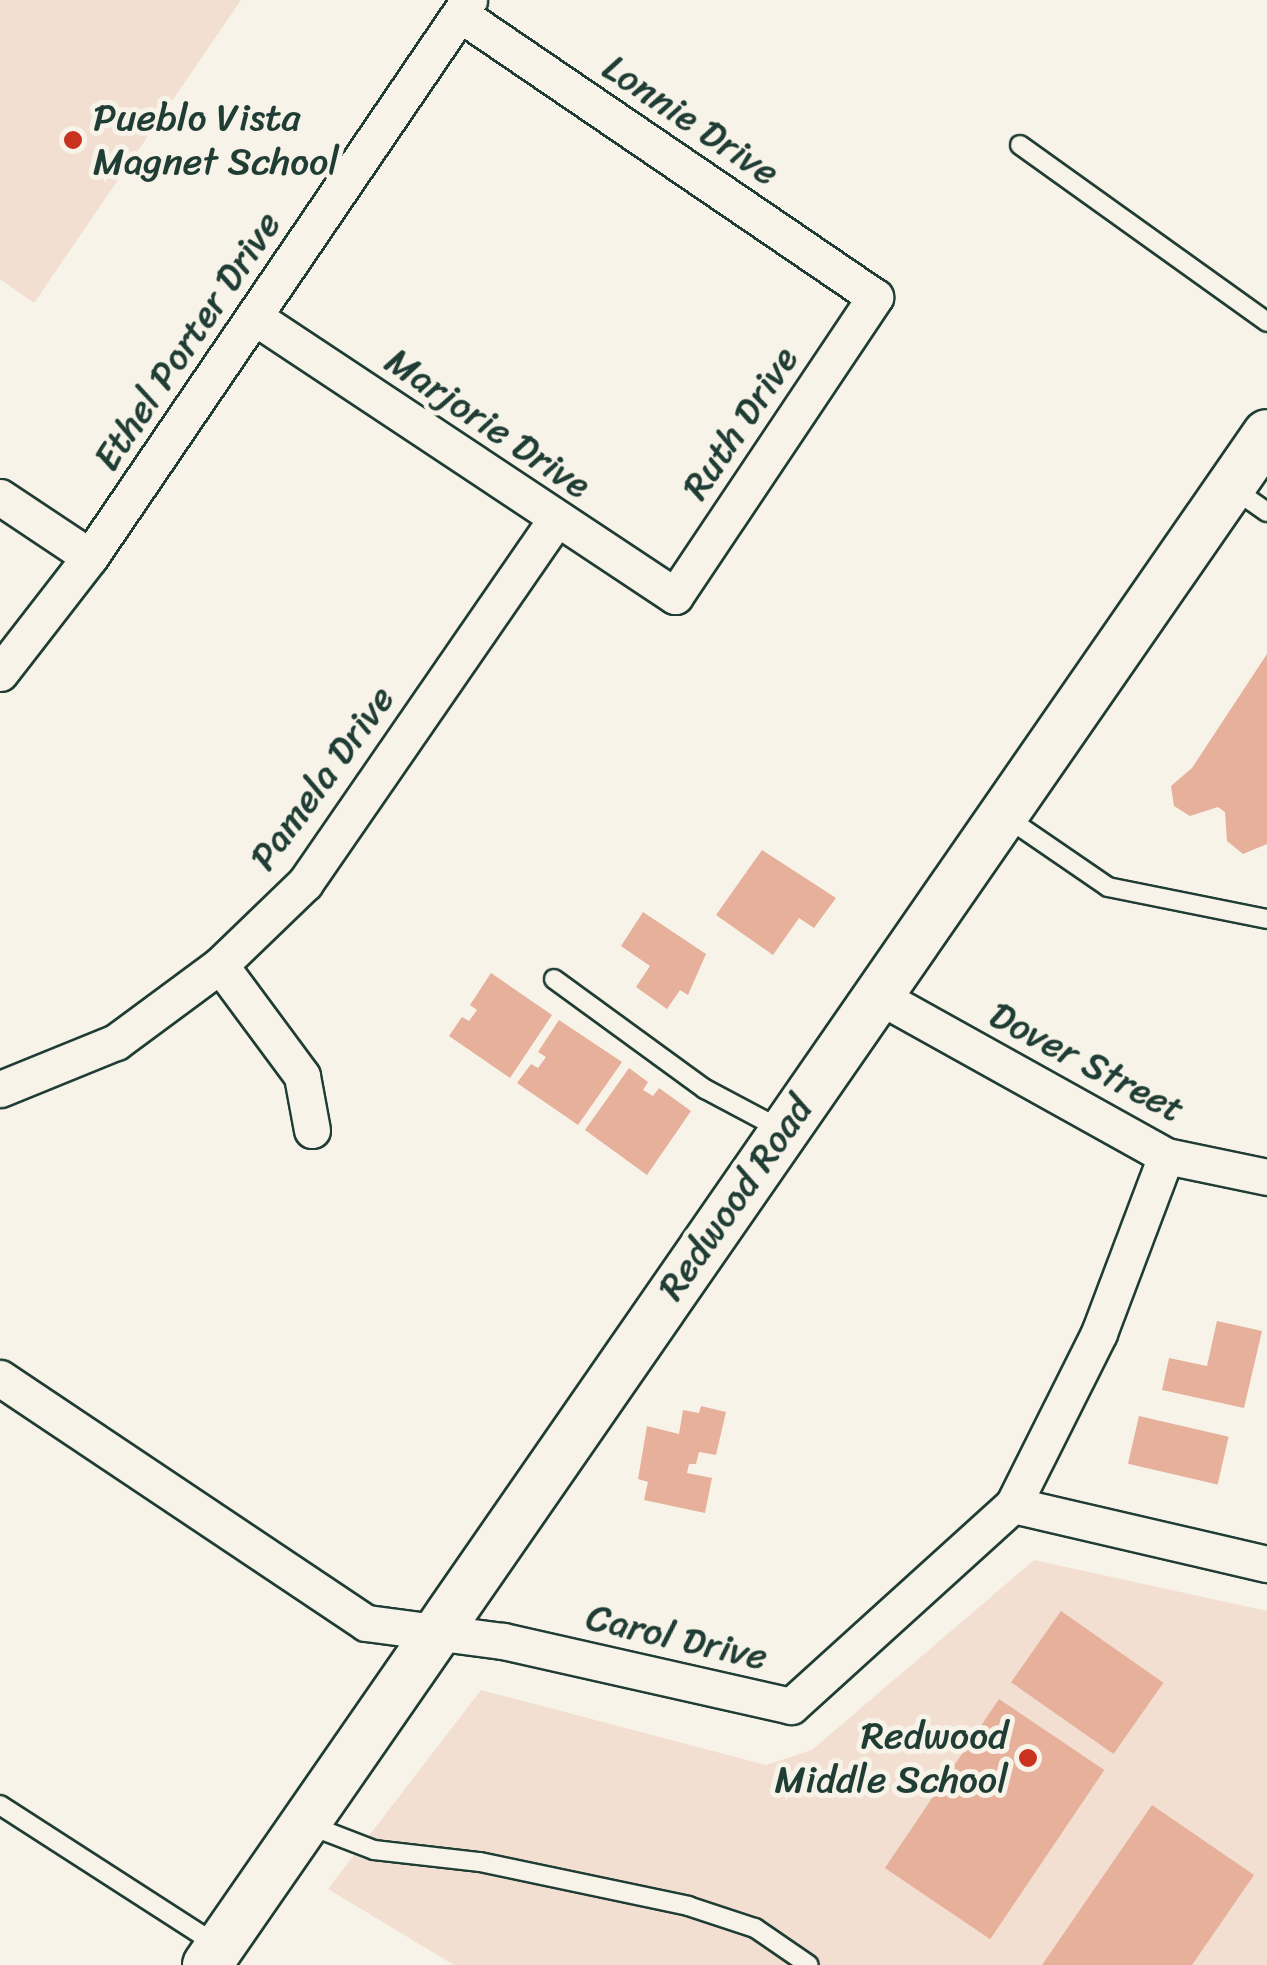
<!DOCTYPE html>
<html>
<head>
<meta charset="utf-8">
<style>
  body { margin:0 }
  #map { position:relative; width:1267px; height:1965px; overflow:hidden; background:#f7f3e8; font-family:Sriracha,sans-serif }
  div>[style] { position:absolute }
  .built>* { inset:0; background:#f2dfd1 }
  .building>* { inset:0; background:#e6b09b; transform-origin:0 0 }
  .roads { filter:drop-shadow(2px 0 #1f3d34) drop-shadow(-2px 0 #1f3d34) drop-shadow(0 2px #1f3d34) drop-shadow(0 -2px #1f3d34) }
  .service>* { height:18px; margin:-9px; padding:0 9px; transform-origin:9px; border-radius:9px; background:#f7f3e8 }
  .minor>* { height:35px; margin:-17.5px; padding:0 17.5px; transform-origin:17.5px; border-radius:17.5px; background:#f7f3e8 }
  .secondary>* { height:48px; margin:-24px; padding:0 24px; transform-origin:24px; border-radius:24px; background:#f7f3e8 }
  .dots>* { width:28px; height:28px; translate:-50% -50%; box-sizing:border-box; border:5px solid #f7f3e8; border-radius:50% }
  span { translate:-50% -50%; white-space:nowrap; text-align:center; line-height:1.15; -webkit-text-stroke:10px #f7f3e8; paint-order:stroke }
  .poi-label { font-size:38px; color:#1f3d34 }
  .left { translate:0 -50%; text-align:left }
  .right { translate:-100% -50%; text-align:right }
  .street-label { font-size:38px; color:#1f3d34 }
</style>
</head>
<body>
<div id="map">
  <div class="built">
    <div style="clip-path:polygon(0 0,241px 0,34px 303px,0 279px)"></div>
    <div style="clip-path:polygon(1034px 1560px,1267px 1611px,1267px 1965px,454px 1965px,328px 1889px,481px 1690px,766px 1765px,812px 1750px)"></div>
  </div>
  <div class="building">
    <div style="clip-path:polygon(1267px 654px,1267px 844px,1243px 854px,1227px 841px,1225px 812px,1218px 807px,1190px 816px,1174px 806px,1171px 786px,1192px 768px)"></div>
    <div style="clip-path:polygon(762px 850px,836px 898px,814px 928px,799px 918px,773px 955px,716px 915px)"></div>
    <div style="clip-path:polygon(643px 912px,706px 954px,688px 995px,680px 990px,667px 1009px,636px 987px,650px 966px,621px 946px)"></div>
    <div style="clip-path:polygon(491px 973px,552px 1015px,510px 1078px,449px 1036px,462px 1017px,469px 1021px,477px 1010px,470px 1005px)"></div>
    <div style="clip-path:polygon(559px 1020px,622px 1062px,578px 1125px,517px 1083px,531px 1064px,538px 1068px,546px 1057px,538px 1052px)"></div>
    <div style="clip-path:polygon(629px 1068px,648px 1082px,643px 1090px,653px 1096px,659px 1088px,691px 1111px,647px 1175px,585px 1130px)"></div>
    <div style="clip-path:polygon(1217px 1321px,1262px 1331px,1244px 1408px,1162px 1390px,1169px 1358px,1207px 1366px)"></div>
    <div style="clip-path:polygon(701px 1406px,726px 1412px,716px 1455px,699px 1452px,696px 1464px,689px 1464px,687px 1473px,712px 1478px,705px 1513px,644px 1500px,648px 1482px,638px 1479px,647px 1426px,679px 1434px,683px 1410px,699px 1413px)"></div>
    <div style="left:1139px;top:1416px;width:92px;height:49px;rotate:13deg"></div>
    <div style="left:1061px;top:1611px;width:125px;height:87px;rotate:35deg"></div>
    <div style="left:999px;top:1699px;width:127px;height:204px;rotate:34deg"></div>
    <div style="clip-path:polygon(1152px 1805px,1254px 1875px,1192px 1965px,1042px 1965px)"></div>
  </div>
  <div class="roads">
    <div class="service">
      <div style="left:1020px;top:145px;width:304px;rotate:35.6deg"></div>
      <div style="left:1231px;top:487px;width:44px;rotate:34.8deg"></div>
      <div style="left:1003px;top:815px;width:127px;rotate:34.4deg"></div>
      <div style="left:1108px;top:887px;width:162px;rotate:11.4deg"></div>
      <div style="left:554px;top:979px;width:187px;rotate:36.1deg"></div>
      <div style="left:705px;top:1089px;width:87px;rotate:28deg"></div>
      <div style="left:0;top:1805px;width:260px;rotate:32.8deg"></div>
      <div style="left:309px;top:1825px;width:70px;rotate:21deg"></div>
      <div style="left:374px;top:1850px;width:107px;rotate:6.5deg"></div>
      <div style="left:480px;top:1862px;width:213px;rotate:11.9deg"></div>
      <div style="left:688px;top:1906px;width:71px;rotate:18.2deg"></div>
      <div style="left:755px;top:1928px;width:65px;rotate:34.4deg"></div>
    </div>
    <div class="minor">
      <div style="left:256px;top:318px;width:503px;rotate:33.56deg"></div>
      <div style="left:675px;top:596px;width:360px;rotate:-56.2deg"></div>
      <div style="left:875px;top:297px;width:502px;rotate:-145.71deg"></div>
      <div style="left:0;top:497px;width:108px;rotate:33.7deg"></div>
      <div style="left:0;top:673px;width:147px;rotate:-52.2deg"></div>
      <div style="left:90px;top:557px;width:674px;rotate:-55.77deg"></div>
      <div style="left:220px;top:965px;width:138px;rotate:53.5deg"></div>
      <div style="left:302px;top:1076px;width:55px;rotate:79.5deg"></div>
      <div style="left:877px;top:995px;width:331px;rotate:29.1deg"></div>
      <div style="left:1166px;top:1156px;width:103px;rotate:11.7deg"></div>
      <div style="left:0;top:1089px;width:125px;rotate:-22.1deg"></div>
      <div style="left:116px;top:1042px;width:129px;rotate:-36.5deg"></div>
      <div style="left:220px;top:965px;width:118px;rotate:-44deg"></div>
      <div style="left:305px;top:883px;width:442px;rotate:-55.4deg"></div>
      <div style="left:0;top:1378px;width:440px;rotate:33.8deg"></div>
      <div style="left:366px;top:1623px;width:138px;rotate:7.5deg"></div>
      <div style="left:503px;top:1641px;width:295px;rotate:12.7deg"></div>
      <div style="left:791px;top:1706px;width:299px;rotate:-42.2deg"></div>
      <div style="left:1013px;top:1505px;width:192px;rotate:-63.4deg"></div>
      <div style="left:1099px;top:1333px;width:189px;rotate:-69.3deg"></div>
      <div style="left:1013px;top:1505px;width:261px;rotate:13.1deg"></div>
    </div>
    <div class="secondary">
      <div style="left:207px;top:1965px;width:1862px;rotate:-55.3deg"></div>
    </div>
  </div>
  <div class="dots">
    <div style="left:73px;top:140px;background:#c8321e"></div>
    <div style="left:1028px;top:1758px;background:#c8321e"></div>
  </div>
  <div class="poi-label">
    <span class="left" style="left:93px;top:140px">Pueblo Vista<br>Magnet School</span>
    <span class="right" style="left:1008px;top:1758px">Redwood<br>Middle School</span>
  </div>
  <div class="street-label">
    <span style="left:691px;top:120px;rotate:34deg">Lonnie Drive</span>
    <span style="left:187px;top:341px;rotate:-56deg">Ethel Porter Drive</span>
    <span style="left:488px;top:423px;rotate:34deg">Marjorie Drive</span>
    <span style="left:740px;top:423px;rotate:-56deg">Ruth Drive</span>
    <span style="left:322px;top:778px;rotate:-54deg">Pamela Drive</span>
    <span style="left:1087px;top:1062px;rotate:28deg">Dover Street</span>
    <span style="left:735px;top:1198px;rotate:-55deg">Redwood Road</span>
    <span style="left:677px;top:1637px;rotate:13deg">Carol Drive</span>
  </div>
</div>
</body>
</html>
